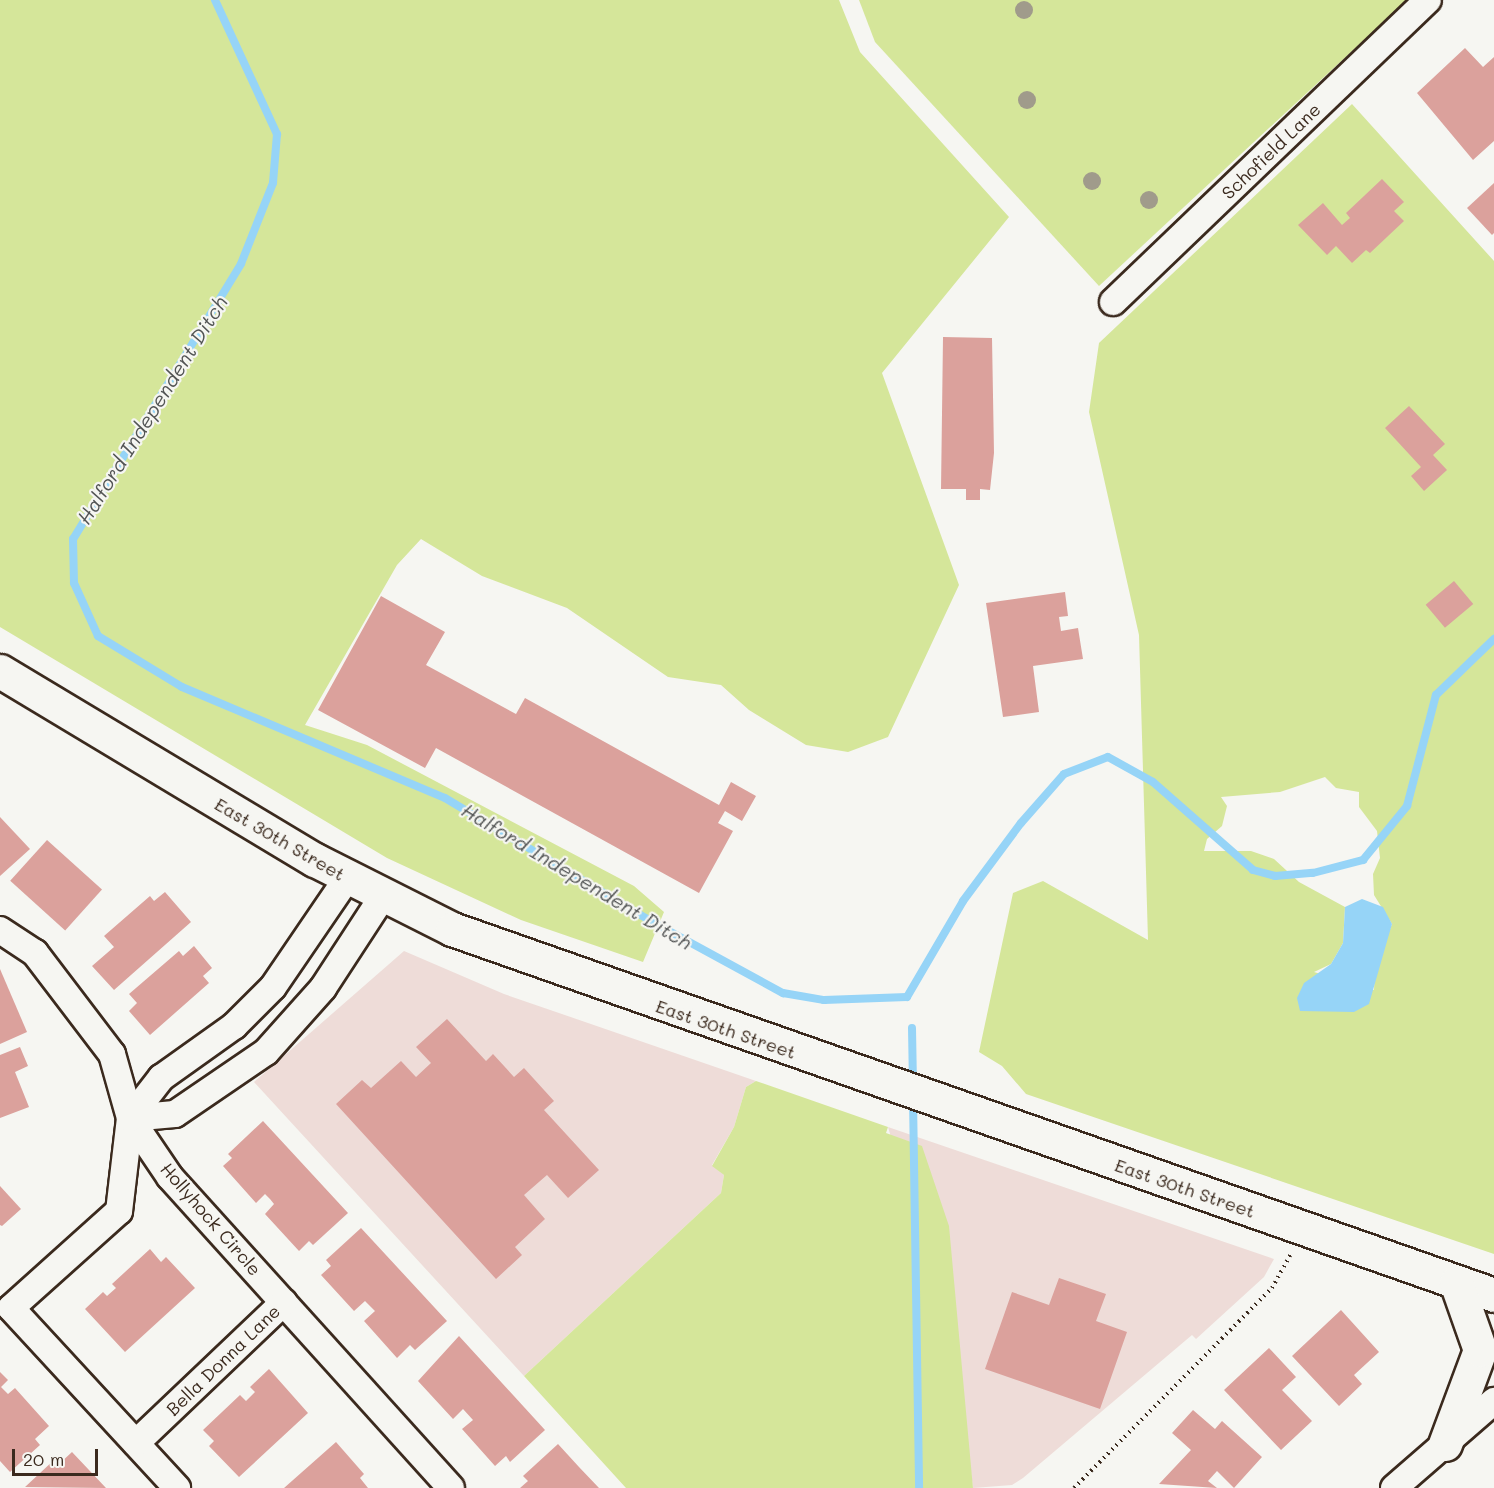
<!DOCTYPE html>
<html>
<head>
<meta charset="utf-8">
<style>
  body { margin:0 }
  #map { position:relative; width:1494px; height:1488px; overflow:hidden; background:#f6f6f2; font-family:Mali,sans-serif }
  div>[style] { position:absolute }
  .built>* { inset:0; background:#eedcd8 }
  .green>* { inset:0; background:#d5e69a }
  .water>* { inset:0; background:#96d4f7 }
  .stream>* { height:8px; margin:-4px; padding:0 4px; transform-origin:4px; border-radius:4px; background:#96d4f7 }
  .building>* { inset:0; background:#dba19c; transform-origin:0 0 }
  .path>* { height:4px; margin-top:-2px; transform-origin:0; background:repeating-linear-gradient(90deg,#3b2a1e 0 1.5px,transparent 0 6px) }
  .roads { filter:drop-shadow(2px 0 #3b2a1e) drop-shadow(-2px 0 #3b2a1e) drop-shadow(0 2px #3b2a1e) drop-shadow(0 -2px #3b2a1e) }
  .minor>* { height:26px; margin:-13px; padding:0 13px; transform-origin:13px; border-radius:13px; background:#f6f6f2 }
  .secondary>* { height:33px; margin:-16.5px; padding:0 16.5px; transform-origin:16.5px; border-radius:16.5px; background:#f6f6f2 }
  .trees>* { width:18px; height:18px; margin:-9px; border-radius:50%; background:#a09b8b }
  span { translate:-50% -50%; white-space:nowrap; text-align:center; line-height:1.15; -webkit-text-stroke:4.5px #f6f6f2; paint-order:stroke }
  .street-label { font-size:18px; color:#3b2a1e }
  .water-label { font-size:20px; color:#525454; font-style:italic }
  .scale { position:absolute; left:12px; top:1449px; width:86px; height:27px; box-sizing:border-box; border:3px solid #3b2a1e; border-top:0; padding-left:8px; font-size:18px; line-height:21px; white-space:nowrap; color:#3b2a1e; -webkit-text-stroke:4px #f6f6f2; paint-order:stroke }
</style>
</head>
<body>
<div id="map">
  <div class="built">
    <div style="clip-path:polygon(404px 951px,504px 994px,756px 1081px,746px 1087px,734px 1127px,712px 1165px,724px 1175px,721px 1193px,524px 1376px,254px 1082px)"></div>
    <div style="clip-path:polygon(888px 1127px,1274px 1259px,1264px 1277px,1196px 1339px,1192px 1335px,1023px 1478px,1012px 1485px,973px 1488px,958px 1370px)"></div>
  </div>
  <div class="green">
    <div style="clip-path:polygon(0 0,839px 0,860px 52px,1009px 217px,882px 373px,959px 585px,888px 737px,848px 752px,806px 745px,749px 710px,721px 685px,668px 677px,567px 608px,482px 576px,421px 539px,397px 565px,305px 725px,367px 745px,634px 886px,664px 912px,643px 962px,521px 920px,387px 858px,0 627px)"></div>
    <div style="clip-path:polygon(859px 0,1407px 0,1099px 286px,875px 42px)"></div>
    <div style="clip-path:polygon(evenodd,1352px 104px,1494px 261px,1494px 1254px,1026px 1094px,1002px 1066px,979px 1052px,1013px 893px,1043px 881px,1148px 940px,1139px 635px,1089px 412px,1099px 343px,1352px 104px,1325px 777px,1336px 788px,1359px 792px,1359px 807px,1377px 831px,1380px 858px,1373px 874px,1374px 895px,1392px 924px,1375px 968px,1374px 990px,1314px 972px,1331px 964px,1343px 943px,1345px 907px,1299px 882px,1274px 859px,1251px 851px,1204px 851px,1207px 839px,1222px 826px,1227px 806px,1221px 797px,1280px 792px,1325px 777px)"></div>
    <div style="clip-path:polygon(756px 1081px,888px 1127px,886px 1133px,922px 1146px,949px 1226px,973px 1488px,626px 1488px,524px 1376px,721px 1193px,724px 1175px,712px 1166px,734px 1127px,746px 1087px)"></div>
  </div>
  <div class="water">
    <div style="clip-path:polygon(1362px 899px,1383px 907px,1392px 924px,1369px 1004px,1354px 1012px,1300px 1011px,1297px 998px,1304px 983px,1331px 964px,1343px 943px,1345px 907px)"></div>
  </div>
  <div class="stream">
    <div style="left:215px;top:0;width:148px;rotate:65.2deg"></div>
    <div style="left:277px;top:134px;width:49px;rotate:94.7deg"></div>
    <div style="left:273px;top:183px;width:87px;rotate:111.6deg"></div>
    <div style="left:241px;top:264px;width:322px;rotate:121.4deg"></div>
    <div style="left:73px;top:539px;width:44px;rotate:88.7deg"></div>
    <div style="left:74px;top:583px;width:58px;rotate:65.6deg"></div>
    <div style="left:98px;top:636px;width:98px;rotate:31.3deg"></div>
    <div style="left:182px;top:687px;width:285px;rotate:22.9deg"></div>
    <div style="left:445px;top:798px;width:235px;rotate:30.9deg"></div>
    <div style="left:647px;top:919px;width:155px;rotate:28.6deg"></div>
    <div style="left:783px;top:993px;width:42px;rotate:9.7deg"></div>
    <div style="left:824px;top:1000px;width:83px;rotate:-2.1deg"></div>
    <div style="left:907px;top:997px;width:111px;rotate:-59.7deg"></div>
    <div style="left:963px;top:901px;width:97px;rotate:-53.4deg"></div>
    <div style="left:1021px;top:823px;width:65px;rotate:-48.7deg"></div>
    <div style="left:1064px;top:774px;width:47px;rotate:-21.1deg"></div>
    <div style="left:1108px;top:757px;width:51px;rotate:29.1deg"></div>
    <div style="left:1153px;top:782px;width:133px;rotate:41.3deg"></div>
    <div style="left:1253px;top:870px;width:23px;rotate:15deg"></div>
    <div style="left:1275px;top:876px;width:38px;rotate:-5deg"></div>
    <div style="left:1313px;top:873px;width:52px;rotate:-14.6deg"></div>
    <div style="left:1363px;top:860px;width:70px;rotate:-50.8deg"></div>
    <div style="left:1407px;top:806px;width:115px;rotate:-75.4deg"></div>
    <div style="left:1436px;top:695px;width:81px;rotate:-44deg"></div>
    <div style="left:912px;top:1028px;width:55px;rotate:89deg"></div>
    <div style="left:913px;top:1099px;width:389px;rotate:89.1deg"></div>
  </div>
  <div class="building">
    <div style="clip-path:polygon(1465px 48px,1483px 67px,1494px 57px,1494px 141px,1473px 160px,1417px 93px)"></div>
    <div style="clip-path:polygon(1382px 179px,1404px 202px,1394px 211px,1404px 221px,1370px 253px,1366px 250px,1352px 263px,1336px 246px,1327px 255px,1298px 225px,1323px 203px,1342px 225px,1350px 218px,1346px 213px)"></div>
    <div style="clip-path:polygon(1494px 183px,1494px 233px,1492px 235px,1467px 208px)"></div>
    <div style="clip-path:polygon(943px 337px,992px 338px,994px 453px,990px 490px,980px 489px,980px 500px,966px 500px,966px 489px,941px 489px)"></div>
    <div style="clip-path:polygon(1409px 406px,1445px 444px,1433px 455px,1447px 470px,1424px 491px,1411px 476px,1421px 467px,1385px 428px)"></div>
    <div style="left:1454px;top:581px;width:30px;height:37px;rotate:50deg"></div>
    <div style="clip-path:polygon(1065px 592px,1068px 616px,1059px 617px,1061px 631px,1078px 628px,1083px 659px,1033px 666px,1039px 712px,1003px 717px,986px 603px)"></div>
    <div style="clip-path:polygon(381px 596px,445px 632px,426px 665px,516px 714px,525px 698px,719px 805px,731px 782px,756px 796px,742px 821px,725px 811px,718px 823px,733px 831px,699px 893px,436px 748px,425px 768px,318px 710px)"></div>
    <div style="clip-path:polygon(0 817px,30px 849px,0 876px)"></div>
    <div style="left:47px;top:840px;width:74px;height:55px;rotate:42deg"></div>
    <div style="clip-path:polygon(165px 892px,191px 922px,114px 990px,92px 966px,114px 947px,104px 936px,150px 896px,154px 901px)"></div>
    <div style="clip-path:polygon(194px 946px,212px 968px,203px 976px,209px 983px,150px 1035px,129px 1011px,137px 1003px,129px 994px,179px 951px,183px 956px)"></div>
    <div style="clip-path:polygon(0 969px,27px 1032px,0 1044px)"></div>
    <div style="clip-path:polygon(447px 1019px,486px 1061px,493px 1054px,514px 1077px,524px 1068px,554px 1101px,544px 1110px,599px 1170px,568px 1198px,547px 1175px,524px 1195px,545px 1219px,515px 1247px,522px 1255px,496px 1279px,336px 1104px,362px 1080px,371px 1088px,401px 1061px,416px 1077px,431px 1063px,416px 1047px)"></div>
    <div style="clip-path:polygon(20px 1047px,28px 1066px,15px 1072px,29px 1107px,0 1118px,0 1055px)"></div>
    <div style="clip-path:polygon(263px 1121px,348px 1213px,313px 1245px,309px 1241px,299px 1251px,265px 1214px,274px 1204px,270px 1199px,265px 1194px,256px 1203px,223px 1166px,232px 1158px,228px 1154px)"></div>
    <div style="clip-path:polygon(0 1186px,21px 1209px,2px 1226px,0 1225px)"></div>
    <div style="clip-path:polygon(361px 1228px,447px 1321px,415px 1350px,410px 1345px,397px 1358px,364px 1321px,375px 1311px,365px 1301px,354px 1311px,321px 1275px,331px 1266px,326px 1260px)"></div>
    <div style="clip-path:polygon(150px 1249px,161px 1262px,166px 1257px,195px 1288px,125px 1352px,85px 1309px,103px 1292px,107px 1296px,116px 1288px,112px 1284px)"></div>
    <div style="clip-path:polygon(1059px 1278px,1106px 1294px,1096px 1321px,1127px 1332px,1100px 1409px,985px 1369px,1012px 1292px,1049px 1305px)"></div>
    <div style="clip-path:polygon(1341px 1310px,1379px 1352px,1354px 1375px,1362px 1384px,1339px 1406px,1292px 1356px)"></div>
    <div style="clip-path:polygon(459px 1336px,545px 1430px,510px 1462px,506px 1456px,495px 1466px,462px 1429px,473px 1420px,463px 1409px,453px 1419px,418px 1381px)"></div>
    <div style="clip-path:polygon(1269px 1348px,1296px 1377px,1282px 1390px,1312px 1421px,1281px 1450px,1224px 1390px)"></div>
    <div style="clip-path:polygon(269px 1369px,308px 1413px,239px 1477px,209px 1446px,214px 1441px,203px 1430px,240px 1395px,246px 1401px,255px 1392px,250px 1387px)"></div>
    <div style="clip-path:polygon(0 1372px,8px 1380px,1px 1387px,8px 1394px,15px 1388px,49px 1426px,35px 1439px,40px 1445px,10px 1472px,0 1461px)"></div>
    <div style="clip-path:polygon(1193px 1410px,1215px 1429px,1222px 1421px,1262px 1457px,1234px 1488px,1217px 1471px,1208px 1481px,1217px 1488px,1159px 1484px,1191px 1450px,1172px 1433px)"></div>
    <div style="clip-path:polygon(336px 1442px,364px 1474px,360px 1478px,368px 1488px,284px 1488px)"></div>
    <div style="clip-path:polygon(558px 1444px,579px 1467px,599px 1488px,520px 1488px,528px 1481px,523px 1476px)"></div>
    <div style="clip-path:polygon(72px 1452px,106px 1488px,25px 1487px,54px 1460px,58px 1465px)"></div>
  </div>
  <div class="path">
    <div style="left:1074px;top:1488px;width:281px;rotate:-45.3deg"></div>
    <div style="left:1272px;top:1288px;width:39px;rotate:-61deg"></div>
  </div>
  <div class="roads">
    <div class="minor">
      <div style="left:1113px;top:302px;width:436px;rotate:-43.8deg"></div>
      <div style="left:0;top:930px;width:42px;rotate:33.3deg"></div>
      <div style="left:35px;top:953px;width:127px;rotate:52.7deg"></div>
      <div style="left:112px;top:1054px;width:66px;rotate:74.3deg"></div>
      <div style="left:130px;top:1118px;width:71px;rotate:55.9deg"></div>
      <div style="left:170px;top:1177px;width:419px;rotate:47.9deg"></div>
      <div style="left:130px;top:1118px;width:94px;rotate:96.7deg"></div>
      <div style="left:119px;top:1211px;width:145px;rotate:138.1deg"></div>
      <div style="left:11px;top:1308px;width:245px;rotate:47.3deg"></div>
      <div style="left:130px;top:1118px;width:45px;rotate:-5.1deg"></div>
      <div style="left:175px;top:1114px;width:110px;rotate:-34.3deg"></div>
      <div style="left:266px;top:1052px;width:86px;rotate:-48.3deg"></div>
      <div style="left:323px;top:988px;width:110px;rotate:-56.9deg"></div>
      <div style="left:130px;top:1118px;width:51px;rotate:-52.2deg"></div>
      <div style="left:161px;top:1078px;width:90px;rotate:-35.5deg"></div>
      <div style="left:234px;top:1026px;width:55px;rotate:-45deg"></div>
      <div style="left:273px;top:987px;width:133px;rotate:-55.7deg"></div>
      <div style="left:136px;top:1443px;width:204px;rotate:-43.6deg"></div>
      <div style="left:1394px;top:1488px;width:133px;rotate:-41deg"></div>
    </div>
    <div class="secondary">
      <div style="left:0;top:671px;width:367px;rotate:31deg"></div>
      <div style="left:315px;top:860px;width:153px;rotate:26.7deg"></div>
      <div style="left:452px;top:929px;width:1104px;rotate:19.35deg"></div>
      <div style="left:1445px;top:1444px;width:100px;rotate:-69.6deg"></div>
      <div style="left:1480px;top:1350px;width:72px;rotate:-109.4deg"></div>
    </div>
  </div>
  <div class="trees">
    <div style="left:1024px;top:10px"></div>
    <div style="left:1027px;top:100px"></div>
    <div style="left:1092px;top:181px"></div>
    <div style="left:1149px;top:200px"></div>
  </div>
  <div class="street-label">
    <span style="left:1271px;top:151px;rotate:-44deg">Schofield Lane</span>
    <span style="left:280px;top:839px;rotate:30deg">East 30th Street</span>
    <span style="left:726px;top:1029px;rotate:19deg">East 30th Street</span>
    <span style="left:1185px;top:1188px;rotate:19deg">East 30th Street</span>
    <span style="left:211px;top:1219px;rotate:49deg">Hollyhock Circle</span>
    <span style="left:223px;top:1360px;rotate:-44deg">Bella Donna Lane</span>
  </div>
  <div class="water-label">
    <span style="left:152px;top:410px;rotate:-58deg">Halford Independent Ditch</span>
    <span style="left:577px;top:876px;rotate:31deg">Halford Independent Ditch</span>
  </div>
  <div class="scale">20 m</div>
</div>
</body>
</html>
